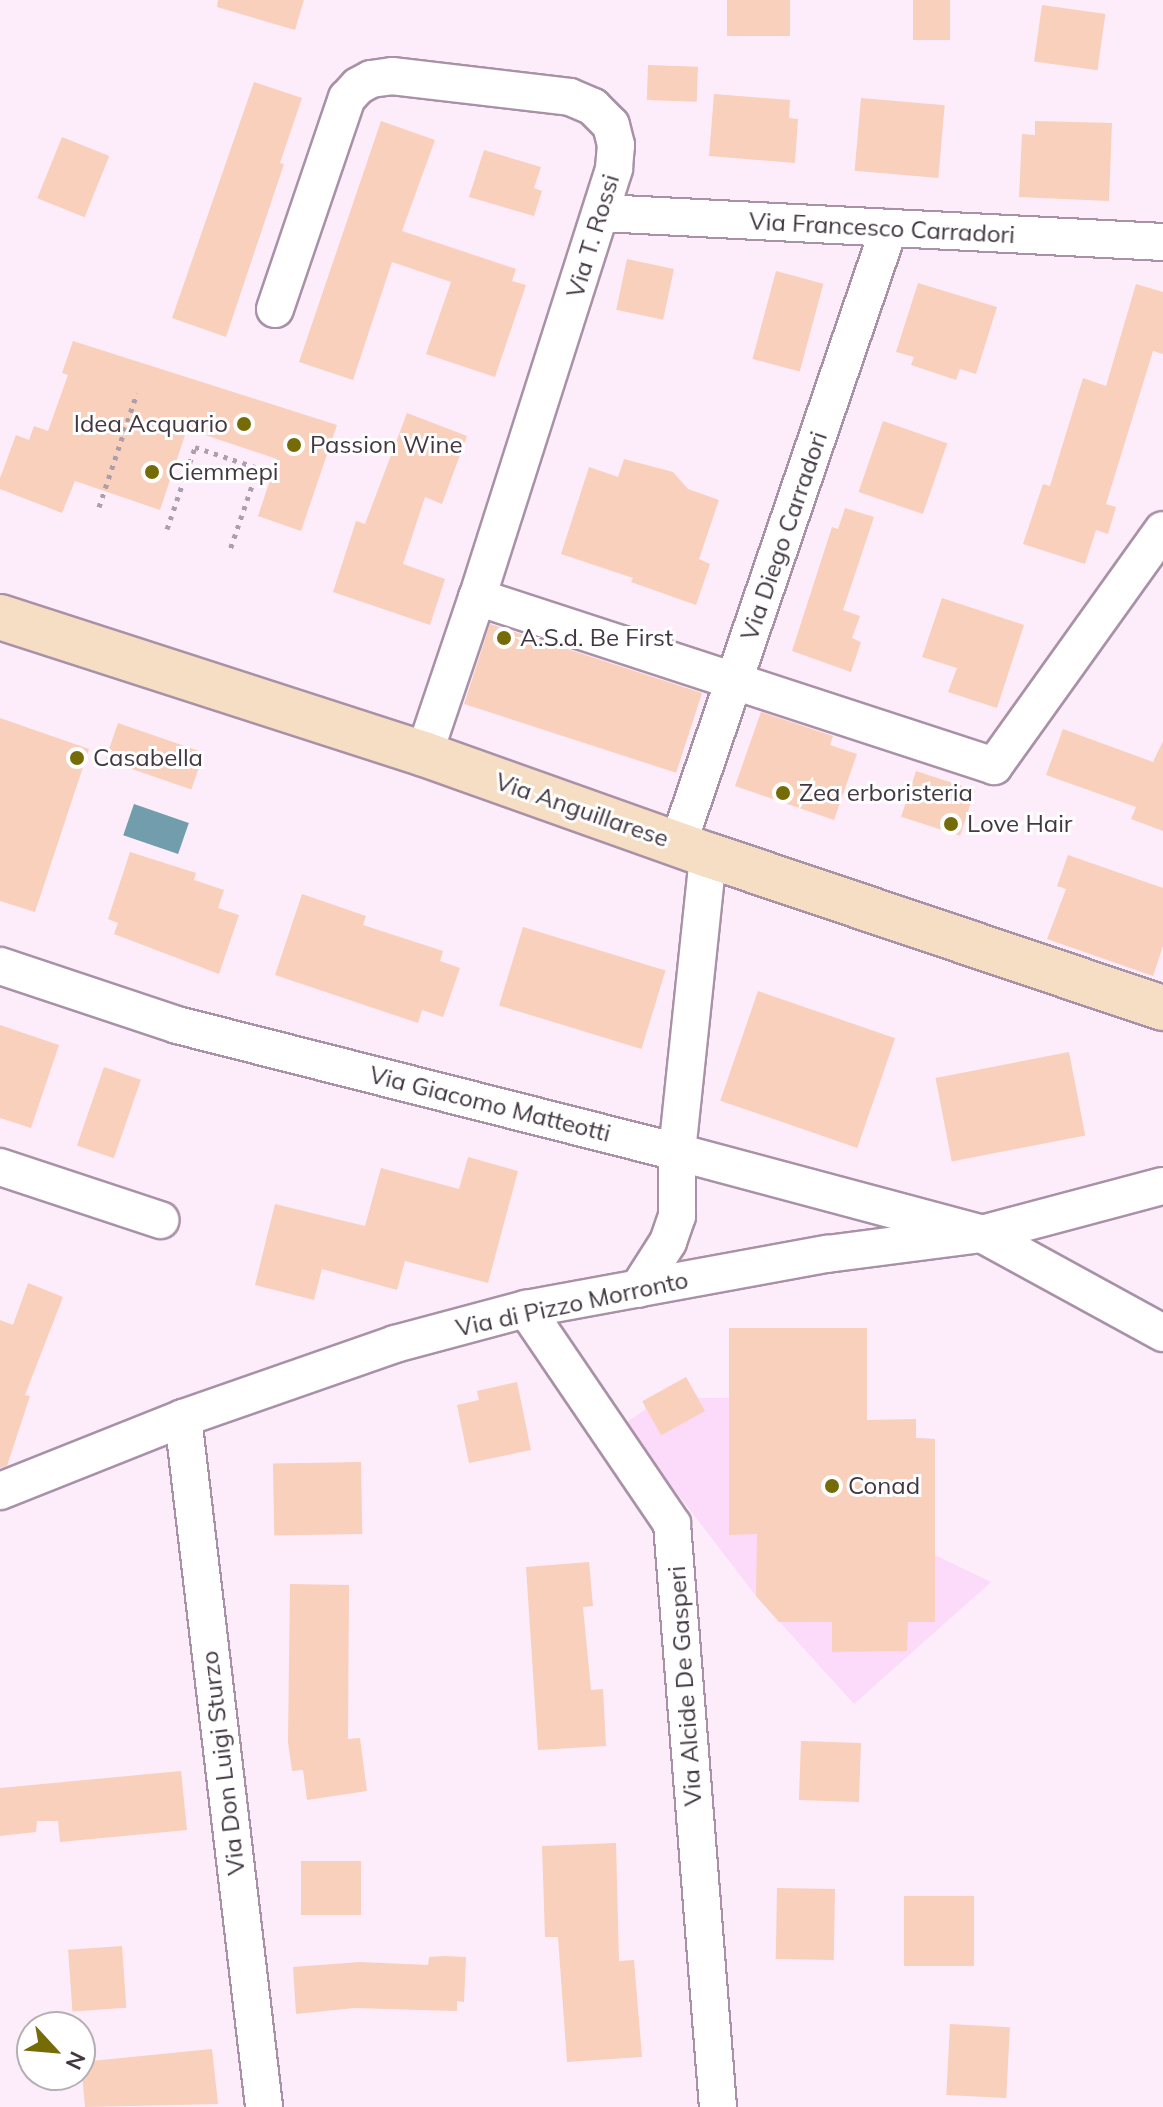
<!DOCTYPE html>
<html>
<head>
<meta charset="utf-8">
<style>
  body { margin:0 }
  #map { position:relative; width:1163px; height:2107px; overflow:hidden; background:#fdedfb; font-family:Mulish,sans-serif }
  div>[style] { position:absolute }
  .built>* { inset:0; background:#fbdbf9 }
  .water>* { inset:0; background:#729dac; transform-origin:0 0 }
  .building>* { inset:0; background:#f8d0bc; transform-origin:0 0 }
  .path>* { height:5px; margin-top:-2.5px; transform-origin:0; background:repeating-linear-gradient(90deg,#ac9eaa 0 4px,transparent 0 10px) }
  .roads { filter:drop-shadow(2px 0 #a991a7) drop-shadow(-2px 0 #a991a7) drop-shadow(0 2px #a991a7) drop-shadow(0 -2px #a991a7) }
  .minor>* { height:36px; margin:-18px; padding:0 18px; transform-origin:18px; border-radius:18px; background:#fff }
  .secondary>* { height:44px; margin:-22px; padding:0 22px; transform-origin:22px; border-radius:22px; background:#f5dec3 }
  .dots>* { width:22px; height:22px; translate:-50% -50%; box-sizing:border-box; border:4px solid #fff; border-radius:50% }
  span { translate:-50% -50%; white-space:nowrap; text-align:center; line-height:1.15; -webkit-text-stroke:6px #fff; paint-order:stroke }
  .street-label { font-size:24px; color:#433842 }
  .poi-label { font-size:24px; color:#433842 }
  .right { translate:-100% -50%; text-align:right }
  .left { translate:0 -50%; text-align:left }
  .north { position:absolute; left:16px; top:2011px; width:80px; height:80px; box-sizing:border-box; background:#fff; border:2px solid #b4afb3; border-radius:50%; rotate:116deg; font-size:22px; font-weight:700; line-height:32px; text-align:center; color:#433842 }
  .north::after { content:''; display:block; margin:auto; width:28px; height:36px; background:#756c07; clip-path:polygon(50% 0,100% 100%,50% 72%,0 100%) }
</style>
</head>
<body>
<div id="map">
  <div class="built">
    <div style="clip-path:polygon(729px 1328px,867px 1328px,867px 1436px,916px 1419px,916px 1438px,935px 1439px,935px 1555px,991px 1582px,854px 1704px,756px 1596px,624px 1424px,646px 1409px,643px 1402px,686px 1377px,698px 1398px,729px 1398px)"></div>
  </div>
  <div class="water">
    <div style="left:134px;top:804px;width:58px;height:33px;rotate:19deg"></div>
  </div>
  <div class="building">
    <div style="clip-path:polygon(218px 0,304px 0,295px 30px,217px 7px)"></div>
    <div style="left:727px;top:0;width:63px;height:36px"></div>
    <div style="left:913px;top:0;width:37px;height:40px"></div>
    <div style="left:1042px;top:5px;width:64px;height:57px;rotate:8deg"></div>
    <div style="left:648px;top:65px;width:50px;height:35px;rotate:2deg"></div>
    <div style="clip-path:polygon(254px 82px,302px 98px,280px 163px,284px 164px,226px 337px,172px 318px)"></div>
    <div style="clip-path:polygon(714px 94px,790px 100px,789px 118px,798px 119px,795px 163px,709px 156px)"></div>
    <div style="left:861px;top:98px;width:84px;height:73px;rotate:5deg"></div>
    <div style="clip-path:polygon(381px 121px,435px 140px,402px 231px,516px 269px,512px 281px,526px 285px,495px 377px,426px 354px,451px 282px,392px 262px,353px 380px,299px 362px)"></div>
    <div style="clip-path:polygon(1035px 121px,1112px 123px,1109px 201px,1019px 197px,1022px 134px,1035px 135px)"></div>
    <div style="left:62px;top:137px;width:51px;height:66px;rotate:22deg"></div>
    <div style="clip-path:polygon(484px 150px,541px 167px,534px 188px,542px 191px,534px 216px,469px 197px)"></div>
    <div style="left:627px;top:259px;width:48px;height:52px;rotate:12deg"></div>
    <div style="left:776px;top:271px;width:49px;height:91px;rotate:15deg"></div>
    <div style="clip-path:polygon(918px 283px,997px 307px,976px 374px,960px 369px,956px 380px,911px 365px,914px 357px,896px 352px)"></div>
    <div style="clip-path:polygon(1136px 284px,1163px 292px,1163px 354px,1153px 351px,1106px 504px,1116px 507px,1108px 534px,1096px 530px,1085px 564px,1023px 544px,1043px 484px,1050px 486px,1083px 378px,1106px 386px)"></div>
    <div style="clip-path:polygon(73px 341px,337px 425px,301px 531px,258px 516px,277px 459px,187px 429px,160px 510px,75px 481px,62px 513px,0 489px,0 478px,16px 435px,29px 440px,34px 426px,48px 431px,68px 375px,62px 373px)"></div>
    <div style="clip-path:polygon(407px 413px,467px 436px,442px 504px,425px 497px,403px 564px,445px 579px,430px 625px,333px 592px,356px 521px,365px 524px)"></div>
    <div style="left:883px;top:421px;width:68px;height:75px;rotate:19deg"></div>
    <div style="clip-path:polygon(624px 459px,673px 472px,688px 489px,719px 500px,699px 559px,710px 564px,696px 605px,631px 582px,633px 578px,561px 554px,589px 467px,618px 477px)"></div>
    <div style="clip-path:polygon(845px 508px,874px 517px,843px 610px,860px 616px,852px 638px,861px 642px,851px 672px,792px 651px,832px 527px,838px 529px)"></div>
    <div style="clip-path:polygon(942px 598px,1024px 625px,997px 708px,948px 692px,957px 668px,922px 657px)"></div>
    <div style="left:490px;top:624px;width:223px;height:84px;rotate:18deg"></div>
    <div style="clip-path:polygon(761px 712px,833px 736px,830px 745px,857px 754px,834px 820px,735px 786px)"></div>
    <div style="clip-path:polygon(0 718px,89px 749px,35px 912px,0 901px)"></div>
    <div style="left:118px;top:723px;width:91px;height:39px;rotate:19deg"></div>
    <div style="clip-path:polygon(1063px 729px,1153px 762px,1163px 741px,1163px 831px,1131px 819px,1136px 807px,1046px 775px)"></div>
    <div style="left:916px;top:771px;width:62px;height:48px;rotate:18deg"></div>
    <div style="clip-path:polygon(130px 852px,196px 873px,194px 880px,224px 890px,218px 908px,239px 915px,219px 974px,114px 934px,118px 923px,108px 919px)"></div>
    <div style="clip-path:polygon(1068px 855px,1163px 888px,1163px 946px,1153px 976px,1047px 939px,1066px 889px,1057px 886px)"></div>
    <div style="clip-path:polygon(302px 894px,366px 916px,363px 925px,443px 951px,440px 961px,460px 968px,443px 1017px,422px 1010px,418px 1023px,275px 975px)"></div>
    <div style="left:523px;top:927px;width:149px;height:82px;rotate:17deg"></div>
    <div style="left:758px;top:991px;width:145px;height:116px;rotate:19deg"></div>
    <div style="clip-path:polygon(0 1025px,59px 1045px,31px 1128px,0 1118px)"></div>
    <div style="left:1069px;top:1052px;width:85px;height:136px;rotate:79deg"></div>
    <div style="left:104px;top:1067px;width:39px;height:83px;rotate:19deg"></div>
    <div style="clip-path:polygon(468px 1157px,518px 1171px,488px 1283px,405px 1261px,397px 1290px,322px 1269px,314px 1300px,255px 1285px,275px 1204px,365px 1226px,381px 1168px,459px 1189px)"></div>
    <div style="clip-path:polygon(28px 1283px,63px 1297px,25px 1395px,30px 1396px,7px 1466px,0 1468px,0 1320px,13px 1325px)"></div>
    <div style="clip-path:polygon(729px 1328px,867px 1328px,867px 1420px,916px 1419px,916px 1438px,935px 1439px,935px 1622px,908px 1622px,907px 1651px,832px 1652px,832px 1622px,779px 1622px,756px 1596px,757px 1534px,729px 1535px)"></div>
    <div style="left:686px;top:1377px;width:39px;height:50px;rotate:61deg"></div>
    <div style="clip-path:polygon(517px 1382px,531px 1450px,469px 1463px,457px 1405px,479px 1400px,477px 1391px)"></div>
    <div style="left:361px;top:1462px;width:72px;height:88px;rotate:89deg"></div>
    <div style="clip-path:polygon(589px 1562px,593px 1606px,583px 1607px,591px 1690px,603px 1689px,606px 1746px,538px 1750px,526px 1567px)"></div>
    <div style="clip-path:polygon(290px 1584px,349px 1585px,348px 1739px,360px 1738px,367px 1791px,307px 1800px,303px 1770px,292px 1771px,288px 1742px)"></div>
    <div style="left:801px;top:1741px;width:60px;height:59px;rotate:2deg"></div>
    <div style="clip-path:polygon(181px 1771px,187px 1830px,60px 1842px,58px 1821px,37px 1821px,36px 1832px,0 1836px,0 1788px)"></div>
    <div style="clip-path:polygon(616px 1843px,619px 1961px,634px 1960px,642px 2057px,567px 2062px,558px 1937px,545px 1937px,542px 1846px)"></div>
    <div style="left:361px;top:1861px;width:54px;height:60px;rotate:90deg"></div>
    <div style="left:777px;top:1888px;width:58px;height:71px;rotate:1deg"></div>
    <div style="left:974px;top:1896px;width:70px;height:70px;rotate:90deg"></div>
    <div style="left:122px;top:1946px;width:62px;height:54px;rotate:86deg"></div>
    <div style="clip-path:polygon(445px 1956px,466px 1957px,464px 2002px,457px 2001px,457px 2011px,354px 2008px,296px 2014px,293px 1967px,360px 1962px,428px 1965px,429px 1957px)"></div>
    <div style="left:950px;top:2024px;width:60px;height:71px;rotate:3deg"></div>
    <div style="clip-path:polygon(212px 2049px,218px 2104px,85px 2107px,81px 2062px)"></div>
  </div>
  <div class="path">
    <div style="left:99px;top:507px;width:120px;rotate:-71.6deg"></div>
    <div style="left:167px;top:529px;width:87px;rotate:-71.1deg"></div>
    <div style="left:195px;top:447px;width:66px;rotate:18.4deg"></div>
    <div style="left:258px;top:468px;width:87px;rotate:108.9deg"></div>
  </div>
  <div class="roads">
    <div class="minor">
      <div style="left:602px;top:213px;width:562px;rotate:2.96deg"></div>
      <div style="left:275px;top:309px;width:223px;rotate:-71.2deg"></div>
      <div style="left:347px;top:98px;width:16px;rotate:-47deg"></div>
      <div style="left:358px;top:86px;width:15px;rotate:-28deg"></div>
      <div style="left:371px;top:79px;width:21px;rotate:-8deg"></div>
      <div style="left:392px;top:76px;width:179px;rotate:6.7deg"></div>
      <div style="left:570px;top:97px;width:25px;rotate:23deg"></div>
      <div style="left:593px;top:107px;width:25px;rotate:45deg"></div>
      <div style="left:611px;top:125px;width:21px;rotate:76deg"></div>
      <div style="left:616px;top:145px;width:24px;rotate:95deg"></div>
      <div style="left:614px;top:169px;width:449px;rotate:107.7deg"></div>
      <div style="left:477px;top:597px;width:544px;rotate:18.1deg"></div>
      <div style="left:994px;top:766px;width:290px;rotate:-54.4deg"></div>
      <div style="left:424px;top:754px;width:166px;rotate:-71.3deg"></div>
      <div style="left:678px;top:844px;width:651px;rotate:-71.09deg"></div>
      <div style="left:0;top:966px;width:187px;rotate:18.4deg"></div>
      <div style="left:177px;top:1025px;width:516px;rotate:14.25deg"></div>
      <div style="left:677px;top:1152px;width:316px;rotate:15deg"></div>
      <div style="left:982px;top:1234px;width:206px;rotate:28.7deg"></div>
      <div style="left:0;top:1167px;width:169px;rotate:18.3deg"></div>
      <div style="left:638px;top:1289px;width:56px;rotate:-57.4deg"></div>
      <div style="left:668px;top:1242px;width:28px;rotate:-71deg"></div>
      <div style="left:677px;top:1216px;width:64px;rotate:-90deg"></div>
      <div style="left:677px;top:1152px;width:299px;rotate:-84deg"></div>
      <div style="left:526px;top:1309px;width:260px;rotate:55.8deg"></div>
      <div style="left:672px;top:1524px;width:585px;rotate:85.49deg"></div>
      <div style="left:183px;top:1418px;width:694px;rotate:83.29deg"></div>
      <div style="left:0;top:1491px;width:197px;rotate:-21.7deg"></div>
      <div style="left:183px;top:1418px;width:225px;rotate:-19.2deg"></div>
      <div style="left:395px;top:1344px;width:136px;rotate:-15deg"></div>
      <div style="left:526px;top:1309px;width:306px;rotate:-10.4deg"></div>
      <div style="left:827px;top:1254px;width:156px;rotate:-7.4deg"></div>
      <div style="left:982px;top:1234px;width:187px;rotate:-14.9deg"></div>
    </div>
    <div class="secondary">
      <div style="left:0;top:617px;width:446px;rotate:17.9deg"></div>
      <div style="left:424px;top:754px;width:301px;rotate:19.6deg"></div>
      <div style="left:708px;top:855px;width:480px;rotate:18.6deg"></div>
    </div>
  </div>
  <div class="dots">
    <div style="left:244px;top:424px;background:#756c07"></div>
    <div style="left:294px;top:445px;background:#756c07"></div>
    <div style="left:152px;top:472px;background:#756c07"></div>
    <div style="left:504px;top:638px;background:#756c07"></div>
    <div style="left:77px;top:758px;background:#756c07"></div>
    <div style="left:783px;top:793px;background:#756c07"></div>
    <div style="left:951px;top:824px;background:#756c07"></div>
    <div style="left:832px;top:1486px;background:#756c07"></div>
  </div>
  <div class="street-label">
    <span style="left:882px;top:228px;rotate:3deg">Via Francesco Carradori</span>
    <span style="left:593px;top:236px;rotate:-73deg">Via T. Rossi</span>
    <span style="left:784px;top:536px;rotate:-71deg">Via Diego Carradori</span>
    <span style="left:582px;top:810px;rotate:19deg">Via Anguillarese</span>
    <span style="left:490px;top:1104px;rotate:14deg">Via Giacomo Matteotti</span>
    <span style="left:572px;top:1304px;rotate:-12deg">Via di Pizzo Morronto</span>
    <span style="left:685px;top:1686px;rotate:-94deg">Via Alcide De Gasperi</span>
    <span style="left:223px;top:1763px;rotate:-97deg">Via Don Luigi Sturzo</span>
  </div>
  <div class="poi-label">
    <span class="right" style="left:228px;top:424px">Idea Acquario</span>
    <span class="left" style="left:310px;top:445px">Passion Wine</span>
    <span class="left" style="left:168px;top:472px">Ciemmepi</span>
    <span class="left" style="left:520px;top:638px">A.S.d. Be First</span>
    <span class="left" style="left:93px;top:758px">Casabella</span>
    <span class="left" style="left:799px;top:793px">Zea erboristeria</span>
    <span class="left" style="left:967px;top:824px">Love Hair</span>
    <span class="left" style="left:848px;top:1486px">Conad</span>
  </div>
  <div class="north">N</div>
</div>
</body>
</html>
